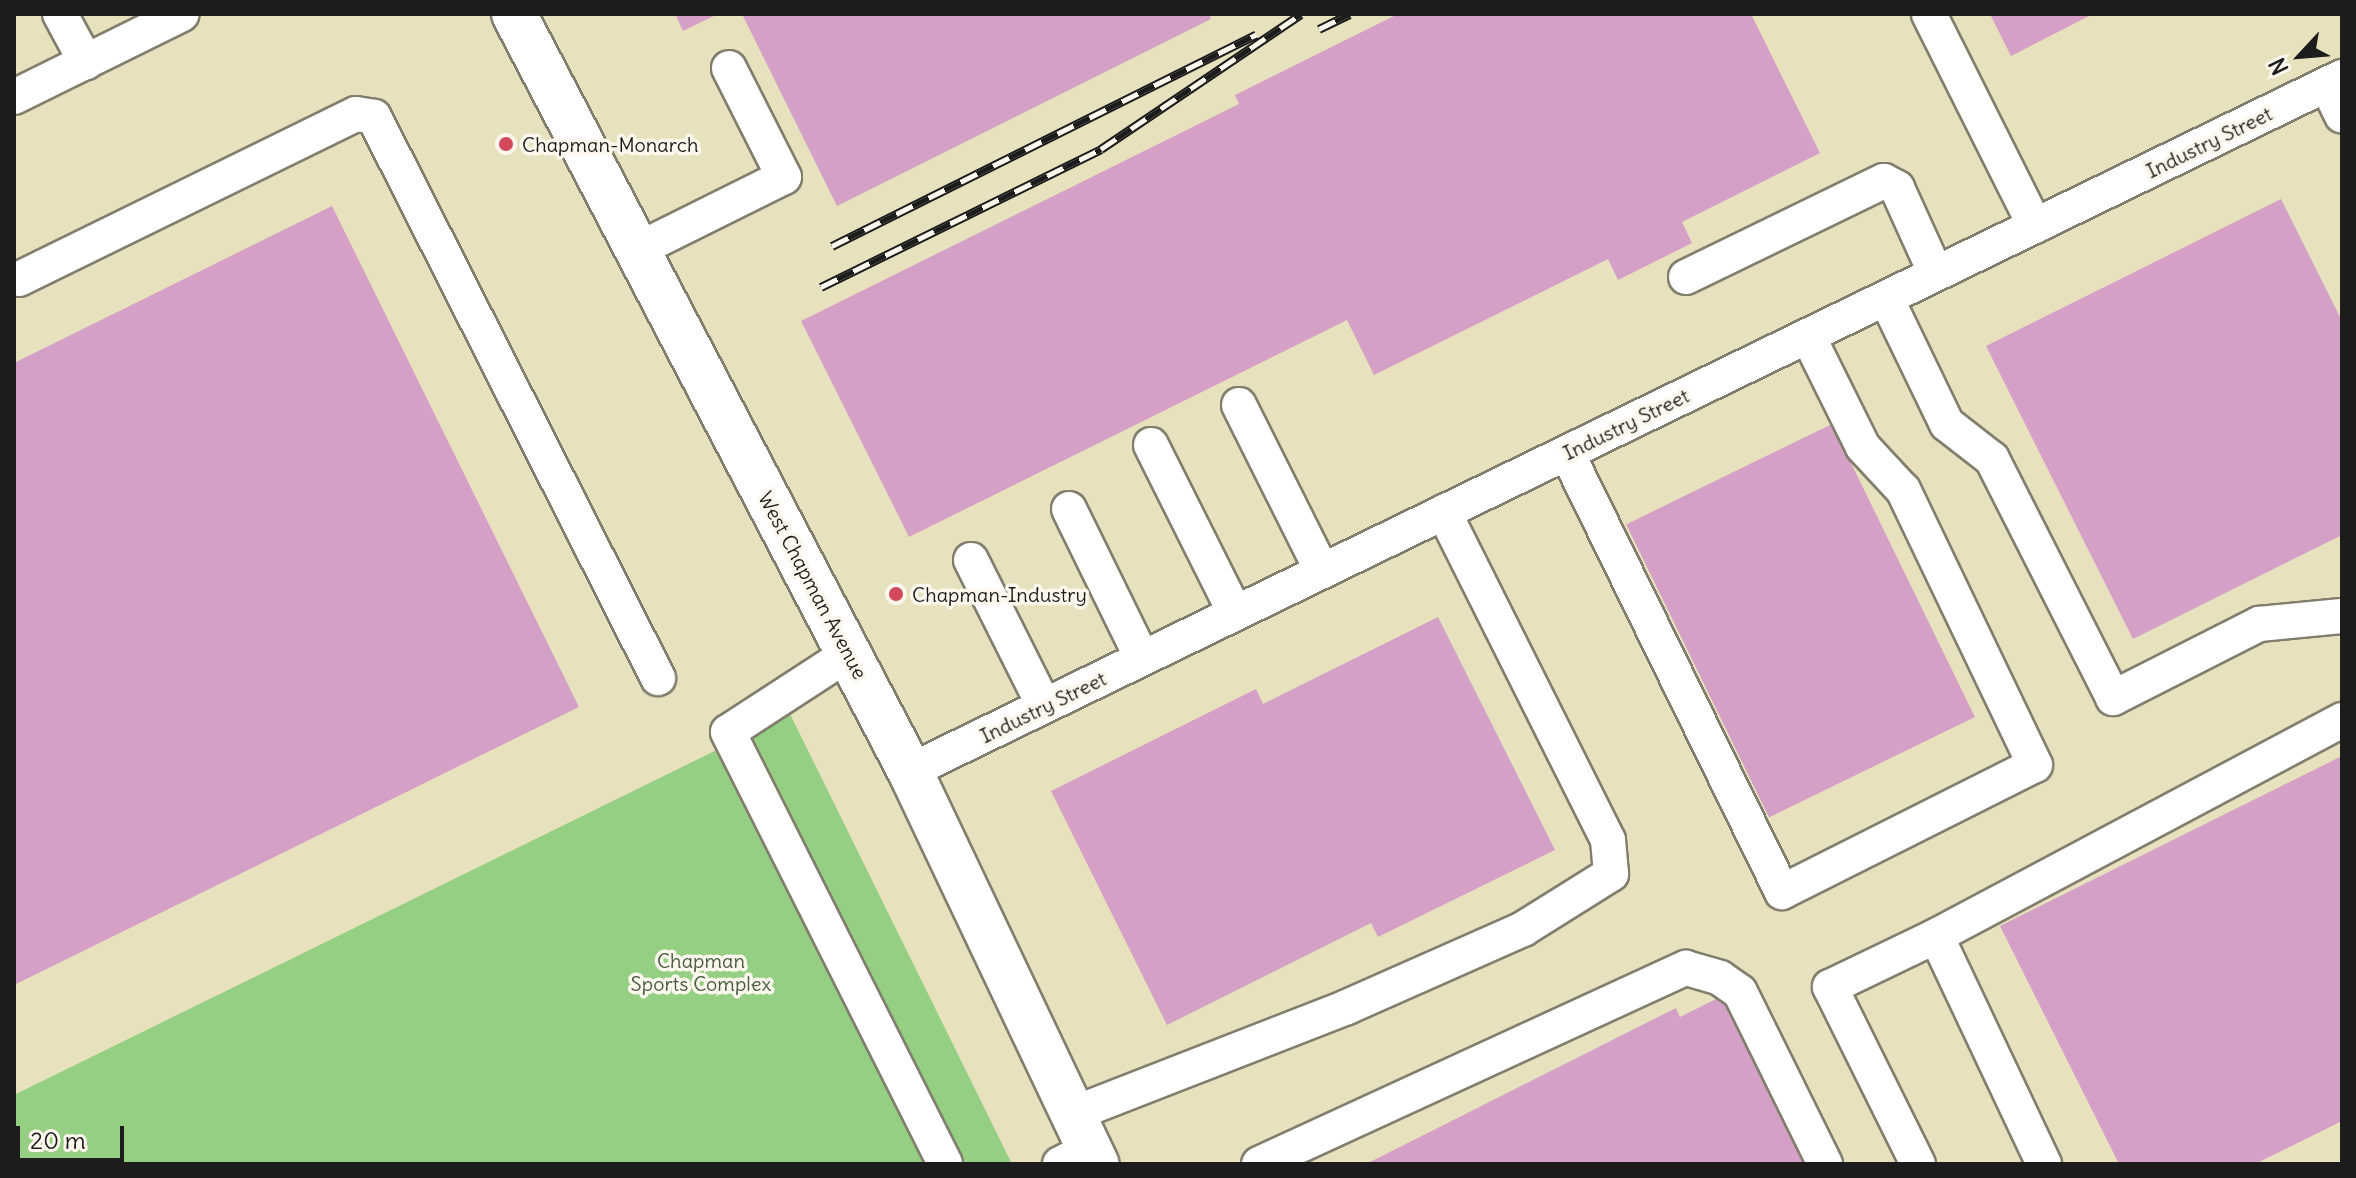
<!DOCTYPE html>
<html>
<head>
<meta charset="utf-8">
<style>
  body { margin:0 }
  #map { position:relative; width:2356px; height:1178px; overflow:hidden; background:#e8e1be; font-family:Delius,sans-serif }
  div>[style] { position:absolute }
  .green>* { inset:0; background:#95cf83 }
  .building>* { inset:0; background:#d5a0c6; transform-origin:0 0 }
  .roads { filter:drop-shadow(2px 0 #827e6d) drop-shadow(-2px 0 #827e6d) drop-shadow(0 2px #827e6d) drop-shadow(0 -2px #827e6d) }
  .minor>* { height:34px; margin:-17px; padding:0 17px; transform-origin:17px; border-radius:17px; background:#fff }
  .major>* { height:44px; margin:-22px; padding:0 22px; transform-origin:22px; border-radius:22px; background:#fff }
  .rail>* { height:9px; margin-top:-4.5px; transform-origin:0; background:repeating-linear-gradient(90deg,#fbf7ec 0 18px,#1c1c1c 0 36px); box-sizing:border-box; border-block:2px solid #1c1c1c }
  .dots>* { width:22px; height:22px; translate:-50% -50%; box-sizing:border-box; border:4px solid #fbf7ec; border-radius:50% }
  span { translate:-50% -50%; white-space:nowrap; text-align:center; line-height:1.15; -webkit-text-stroke:7px #fbf7ec; paint-order:stroke }
  .street-label { font-size:20px; color:#1c1c1c }
  .poi-label { font-size:20px; color:#1c1c1c }
  .left { translate:0 -50%; text-align:left }
  .park-label { font-size:20px; color:#465b40 }
  .frame { position:absolute; inset:0; border:16px solid #1c1c1c; pointer-events:none }
  .north { position:absolute; left:2260px; top:16px; width:80px; height:80px; -webkit-text-stroke:6px #fbf7ec; paint-order:stroke; rotate:244deg; font-size:22px; font-weight:700; line-height:32px; text-align:center; color:#1c1c1c }
  .north::after { content:''; display:block; margin:auto; width:28px; height:36px; background:#1c1c1c; clip-path:polygon(50% 0,100% 100%,50% 72%,0 100%) }
  .scale { position:absolute; left:16px; top:1126px; width:108px; height:36px; box-sizing:border-box; border:4px solid #1c1c1c; border-top:0; padding-left:10px; font-size:24px; line-height:28px; white-space:nowrap; color:#1c1c1c; -webkit-text-stroke:6px #fbf7ec; paint-order:stroke }
</style>
</head>
<body>
<div id="map">
  <div class="green">
    <div style="clip-path:polygon(790px 714px,1012px 1164px,14px 1164px,14px 1095px)"></div>
  </div>
  <div class="building">
    <div style="clip-path:polygon(675px 14px,718px 14px,683px 31px)"></div>
    <div style="clip-path:polygon(742px 14px,1209px 14px,1211px 19px,837px 206px)"></div>
    <div style="clip-path:polygon(1398px 14px,1751px 14px,1820px 153px,1682px 222px,1692px 243px,1618px 280px,1608px 259px,1374px 375px,1347px 320px,909px 537px,801px 321px,1239px 104px,1235px 95px)"></div>
    <div style="clip-path:polygon(1990px 14px,2093px 14px,2011px 56px)"></div>
    <div style="clip-path:polygon(2281px 199px,2342px 321px,2342px 535px,2133px 639px,1986px 346px)"></div>
    <div style="clip-path:polygon(332px 206px,579px 707px,14px 985px,14px 363px)"></div>
    <div style="left:1832px;top:424px;width:326px;height:229px;rotate:64deg"></div>
    <div style="clip-path:polygon(1438px 617px,1555px 850px,1378px 937px,1371px 923px,1167px 1025px,1051px 791px,1256px 689px,1263px 704px)"></div>
    <div style="clip-path:polygon(2342px 756px,2342px 1121px,2255px 1164px,2119px 1164px,2000px 926px)"></div>
    <div style="clip-path:polygon(1722px 996px,1807px 1164px,1366px 1164px,1676px 1008px,1680px 1017px)"></div>
  </div>
  <div class="roads">
    <div class="minor">
      <div style="left:60px;top:14px;width:55px;rotate:61.6deg"></div>
      <div style="left:1929px;top:14px;width:237px;rotate:63.4deg"></div>
      <div style="left:2327px;top:85px;width:34px;rotate:64deg"></div>
      <div style="left:14px;top:97px;width:187px;rotate:-26.3deg"></div>
      <div style="left:637px;top:250px;width:164px;rotate:-26.4deg"></div>
      <div style="left:784px;top:177px;width:122px;rotate:-116.8deg"></div>
      <div style="left:1686px;top:277px;width:220px;rotate:-25.9deg"></div>
      <div style="left:1884px;top:181px;width:15px;rotate:28deg"></div>
      <div style="left:1897px;top:188px;width:94px;rotate:65.6deg"></div>
      <div style="left:19px;top:279px;width:375px;rotate:-26.1deg"></div>
      <div style="left:356px;top:114px;width:18px;rotate:9deg"></div>
      <div style="left:374px;top:117px;width:629px;rotate:63.15deg"></div>
      <div style="left:1886px;top:298px;width:140px;rotate:64.2deg"></div>
      <div style="left:1947px;top:424px;width:57px;rotate:37.9deg"></div>
      <div style="left:1992px;top:459px;width:268px;rotate:63.1deg"></div>
      <div style="left:2113px;top:698px;width:164px;rotate:-26.9deg"></div>
      <div style="left:2259px;top:624px;width:83px;rotate:-5.5deg"></div>
      <div style="left:1239px;top:405px;width:186px;rotate:63.4deg"></div>
      <div style="left:1151px;top:445px;width:188px;rotate:63.4deg"></div>
      <div style="left:1567px;top:453px;width:489px;rotate:63.9deg"></div>
      <div style="left:1782px;top:892px;width:283px;rotate:-26.7deg"></div>
      <div style="left:2035px;top:765px;width:305px;rotate:-115.6deg"></div>
      <div style="left:1903px;top:490px;width:59px;rotate:-132.9deg"></div>
      <div style="left:1863px;top:447px;width:124px;rotate:-116.4deg"></div>
      <div style="left:1069px;top:509px;width:166px;rotate:63.9deg"></div>
      <div style="left:971px;top:560px;width:163px;rotate:63.4deg"></div>
      <div style="left:848px;top:654px;width:143px;rotate:147deg"></div>
      <div style="left:728px;top:732px;width:483px;rotate:63.3deg"></div>
      <div style="left:910px;top:771px;width:1591px;rotate:-25.86deg"></div>
      <div style="left:1073px;top:1114px;width:294px;rotate:-21.3deg"></div>
      <div style="left:1347px;top:1007px;width:193px;rotate:-23.9deg"></div>
      <div style="left:1523px;top:929px;width:104px;rotate:-32deg"></div>
      <div style="left:1611px;top:874px;width:34px;rotate:-95deg"></div>
      <div style="left:1608px;top:840px;width:367px;rotate:-116.6deg"></div>
      <div style="left:1060px;top:1164px;width:34px;rotate:-27deg"></div>
      <div style="left:1259px;top:1164px;width:470px;rotate:-24.7deg"></div>
      <div style="left:1686px;top:968px;width:35px;rotate:16deg"></div>
      <div style="left:1720px;top:978px;width:24px;rotate:35deg"></div>
      <div style="left:1740px;top:992px;width:192px;rotate:63.7deg"></div>
      <div style="left:1918px;top:1164px;width:198px;rotate:-116.4deg"></div>
      <div style="left:1830px;top:987px;width:118px;rotate:-25.7deg"></div>
      <div style="left:2044px;top:1164px;width:252px;rotate:-115.3deg"></div>
      <div style="left:1936px;top:936px;width:460px;rotate:-28deg"></div>
    </div>
    <div class="major">
      <div style="left:514px;top:14px;width:854px;rotate:62.39deg"></div>
      <div style="left:910px;top:771px;width:435px;rotate:64.6deg"></div>
    </div>
  </div>
  <div class="rail">
    <div style="left:1319px;top:29px;width:34px;rotate:-26deg"></div>
    <div style="left:832px;top:246px;width:474px;rotate:-26.5deg"></div>
    <div style="left:821px;top:287px;width:312px;rotate:-26.2deg"></div>
    <div style="left:1101px;top:149px;width:241px;rotate:-34deg"></div>
  </div>
  <div class="dots">
    <div style="left:506px;top:144px;background:#d1495b"></div>
    <div style="left:896px;top:594px;background:#d1495b"></div>
  </div>
  <div class="street-label">
    <span style="left:2209px;top:142px;rotate:-26deg">Industry Street</span>
    <span style="left:1626px;top:424px;rotate:-26deg">Industry Street</span>
    <span style="left:813px;top:585px;rotate:62deg">West Chapman Avenue</span>
    <span style="left:1043px;top:707px;rotate:-26deg">Industry Street</span>
  </div>
  <div class="poi-label">
    <span class="left" style="left:522px;top:144px">Chapman-Monarch</span>
    <span class="left" style="left:912px;top:594px">Chapman-Industry</span>
  </div>
  <div class="park-label">
    <span style="left:701px;top:972px">Chapman<br>Sports Complex</span>
  </div>
  <div class="frame"></div>
  <div class="north">N</div>
  <div class="scale">20 m</div>
</div>
</body>
</html>
